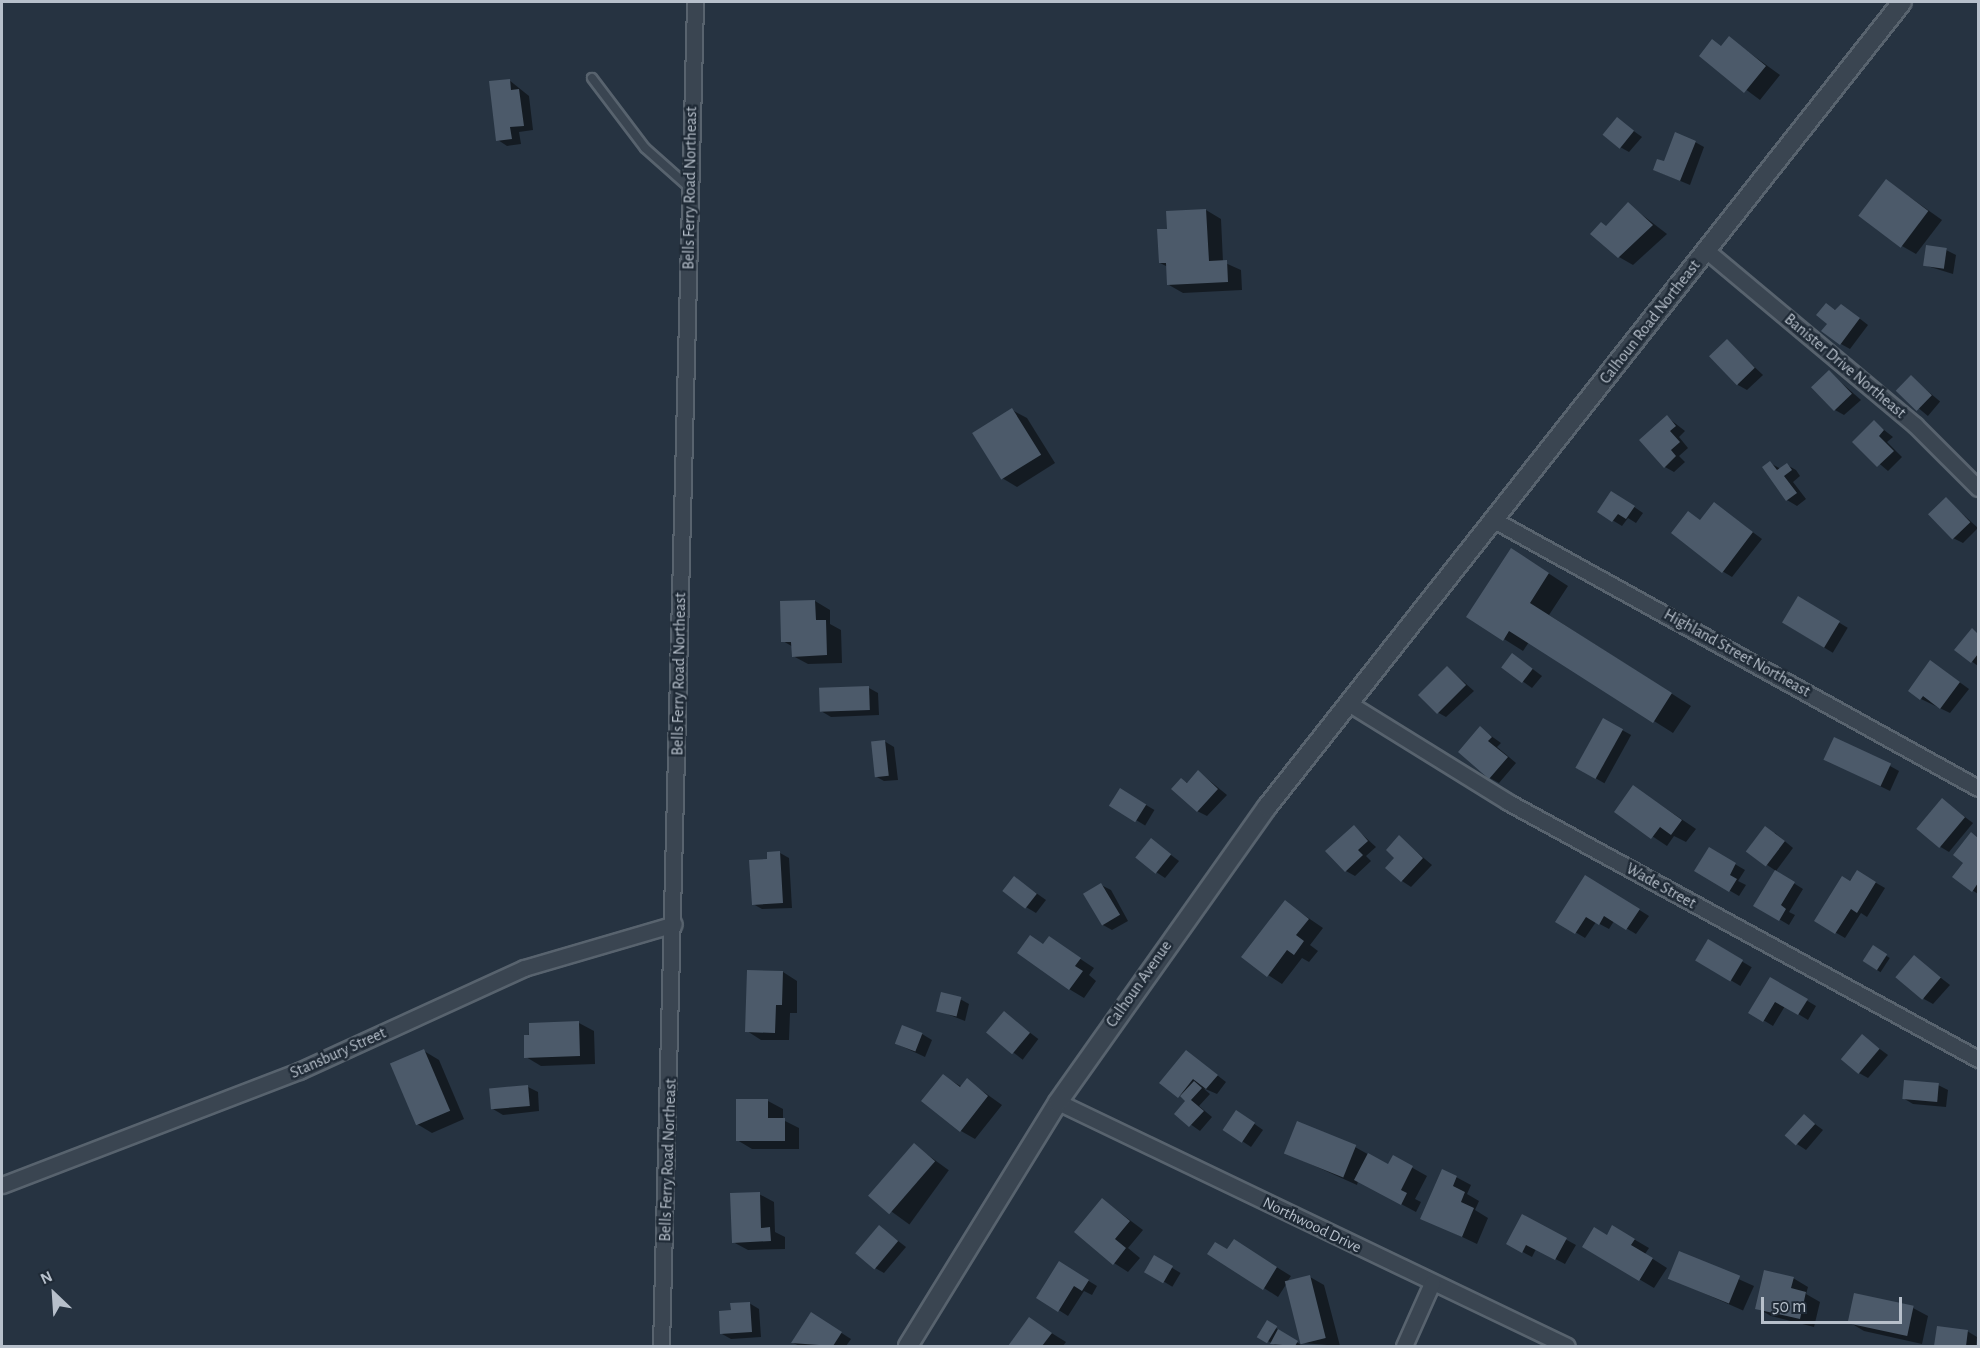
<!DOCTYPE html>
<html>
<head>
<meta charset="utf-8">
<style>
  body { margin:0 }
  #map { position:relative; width:1980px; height:1348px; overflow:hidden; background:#263341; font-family:"Alegreya Sans",sans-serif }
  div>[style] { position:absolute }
  .shadow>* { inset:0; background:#0007; transform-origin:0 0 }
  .building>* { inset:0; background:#4c5a6a; transform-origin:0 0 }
  .roads { filter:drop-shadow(2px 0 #58636e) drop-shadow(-2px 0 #58636e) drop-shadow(0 2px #58636e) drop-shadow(0 -2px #58636e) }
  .service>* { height:8px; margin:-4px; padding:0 4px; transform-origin:4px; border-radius:4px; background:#3a4551 }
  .minor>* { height:15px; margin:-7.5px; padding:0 7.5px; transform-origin:7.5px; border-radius:7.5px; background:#3a4551 }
  .tertiary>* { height:18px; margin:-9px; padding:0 9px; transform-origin:9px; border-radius:9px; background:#3a4551 }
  span { translate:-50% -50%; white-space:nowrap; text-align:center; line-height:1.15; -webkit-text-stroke:5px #1f2a36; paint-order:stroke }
  .street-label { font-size:16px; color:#b7c0cb }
  .frame { position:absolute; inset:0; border:3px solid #b7c0cb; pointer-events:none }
  .north { position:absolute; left:24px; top:1264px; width:60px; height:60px; -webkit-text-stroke:4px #1f2a36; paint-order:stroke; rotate:335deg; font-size:16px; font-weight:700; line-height:24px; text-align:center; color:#b7c0cb }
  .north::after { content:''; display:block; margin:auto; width:21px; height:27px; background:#b7c0cb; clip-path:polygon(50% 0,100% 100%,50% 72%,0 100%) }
  .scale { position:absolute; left:1761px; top:1297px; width:141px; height:27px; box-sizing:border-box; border:3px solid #b7c0cb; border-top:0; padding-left:8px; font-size:18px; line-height:21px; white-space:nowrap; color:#b7c0cb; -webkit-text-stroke:4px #1f2a36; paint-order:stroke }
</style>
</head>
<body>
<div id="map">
  <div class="shadow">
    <div style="clip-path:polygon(1729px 38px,1780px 75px,1760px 100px,1701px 56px,1713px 41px,1722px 47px)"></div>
    <div style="clip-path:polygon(509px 80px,529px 96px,533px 130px,519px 132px,521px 144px,507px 146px,498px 140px)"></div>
    <div style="clip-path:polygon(1617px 119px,1642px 137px,1629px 152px,1620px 147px)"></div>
    <div style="clip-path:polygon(1695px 142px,1704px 147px,1690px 185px,1654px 170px)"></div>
    <div style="clip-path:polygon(1887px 181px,1942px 220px,1916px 254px,1902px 246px)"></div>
    <div style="clip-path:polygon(1628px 204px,1667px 234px,1633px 265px,1619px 257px,1607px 227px)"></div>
    <div style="clip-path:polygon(1206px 210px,1221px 219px,1223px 262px,1241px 270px,1242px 290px,1183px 293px,1169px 285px,1168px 267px,1160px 263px,1169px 230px)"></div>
    <div style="clip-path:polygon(1946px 250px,1956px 255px,1953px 274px,1924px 265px)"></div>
    <div style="clip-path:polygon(1826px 305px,1837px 311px,1850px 311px,1868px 325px,1850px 349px,1841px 344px,1829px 323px)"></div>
    <div style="clip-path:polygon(1727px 341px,1763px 375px,1747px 390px,1738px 385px)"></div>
    <div style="clip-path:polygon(1829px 372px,1861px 400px,1844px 415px,1835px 410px)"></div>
    <div style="left:1911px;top:377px;width:38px;height:19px;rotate:40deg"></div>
    <div style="clip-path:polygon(1012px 410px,1027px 418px,1055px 463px,1017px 487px,1002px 478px)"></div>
    <div style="clip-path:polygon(1667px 417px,1685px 431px,1679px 437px,1688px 448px,1679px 456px,1685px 462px,1674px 472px,1665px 467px)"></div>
    <div style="clip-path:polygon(1874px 422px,1893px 437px,1887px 442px,1902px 457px,1888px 471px,1854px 442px)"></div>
    <div style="clip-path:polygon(1770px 463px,1781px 469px,1787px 465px,1796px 470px,1800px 476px,1793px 482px,1806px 499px,1797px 506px,1787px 500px,1764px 468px)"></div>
    <div style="clip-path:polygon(1621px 498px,1643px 513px,1636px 523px,1628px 518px,1622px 526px,1599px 512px)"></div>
    <div style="clip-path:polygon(1946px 499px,1978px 528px,1963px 543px,1953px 538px)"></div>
    <div style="clip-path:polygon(1715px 504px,1762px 539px,1732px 577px,1722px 571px,1688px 513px,1701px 521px)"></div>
    <div style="clip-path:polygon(1531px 562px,1568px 586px,1549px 615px,1691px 706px,1673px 733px,1529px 642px,1523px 651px,1504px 639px)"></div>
    <div style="left:1798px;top:598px;width:58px;height:29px;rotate:31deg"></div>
    <div style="clip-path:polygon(815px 601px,830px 610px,830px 624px,841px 630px,842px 663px,808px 664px,793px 656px,793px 647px,783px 641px)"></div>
    <div style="clip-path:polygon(1972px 630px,1978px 634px,1978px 666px,1956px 650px)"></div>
    <div style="clip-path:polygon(1522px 661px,1542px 676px,1532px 688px,1503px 667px)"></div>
    <div style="clip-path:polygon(1447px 667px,1474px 691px,1446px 717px,1437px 712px)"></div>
    <div style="clip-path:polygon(1940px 668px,1969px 689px,1950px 713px,1921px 699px)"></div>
    <div style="clip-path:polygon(869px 688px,878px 693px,879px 715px,831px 717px,821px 711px)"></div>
    <div style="left:1604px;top:720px;width:31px;height:55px;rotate:29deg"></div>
    <div style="clip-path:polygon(1480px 728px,1501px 743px,1497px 747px,1516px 763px,1499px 783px,1490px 778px)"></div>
    <div style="clip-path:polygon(884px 741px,894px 747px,898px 780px,884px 781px,875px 776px)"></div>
    <div style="clip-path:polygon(1835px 764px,1890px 766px,1899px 771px,1890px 791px)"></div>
    <div style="clip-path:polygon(1199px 772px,1227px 795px,1207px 816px,1197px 811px,1182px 780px,1188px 783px)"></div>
    <div style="clip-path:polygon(1634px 787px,1696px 829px,1686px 842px,1674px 836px,1667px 846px,1616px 812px)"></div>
    <div style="left:1121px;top:790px;width:39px;height:18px;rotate:31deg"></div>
    <div style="clip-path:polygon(1942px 800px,1973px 823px,1949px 852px,1939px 846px)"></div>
    <div style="clip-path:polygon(1354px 827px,1376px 847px,1366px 856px,1371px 861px,1355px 876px,1346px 871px)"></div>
    <div style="clip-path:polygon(1775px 833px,1793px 848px,1776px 871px,1748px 852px)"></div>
    <div style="clip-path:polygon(1972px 834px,1978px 838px,1978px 894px,1972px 890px,1965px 863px)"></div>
    <div style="clip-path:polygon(1399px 837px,1432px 865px,1411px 887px,1402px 881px,1396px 857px)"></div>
    <div style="clip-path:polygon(1151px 840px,1179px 861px,1165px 878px,1156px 872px)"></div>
    <div style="clip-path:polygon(1709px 849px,1745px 870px,1738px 881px,1746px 885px,1739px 896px,1696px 871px)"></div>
    <div style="clip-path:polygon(780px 853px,789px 858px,792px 908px,762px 909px,753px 904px,769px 860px)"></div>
    <div style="clip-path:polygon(1776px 872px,1803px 889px,1789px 912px,1795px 915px,1789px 925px,1755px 905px)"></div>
    <div style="clip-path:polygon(1857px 872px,1885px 888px,1867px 917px,1861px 913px,1845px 938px,1816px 921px)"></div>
    <div style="clip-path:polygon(1015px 878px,1046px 900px,1036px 913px,1026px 907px)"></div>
    <div style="clip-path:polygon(1595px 882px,1649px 916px,1636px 934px,1614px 921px,1609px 929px,1596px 922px,1585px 938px,1557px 921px)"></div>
    <div style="clip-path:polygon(1101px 885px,1111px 890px,1128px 921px,1112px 930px,1103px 925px)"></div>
    <div style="clip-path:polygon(1285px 902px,1323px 928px,1310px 945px,1318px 951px,1309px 962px,1302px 958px,1282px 984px,1268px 975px)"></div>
    <div style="clip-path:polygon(1049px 938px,1094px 968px,1089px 975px,1096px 981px,1084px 998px,1069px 989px,1044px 945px)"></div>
    <div style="left:1708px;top:941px;width:51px;height:22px;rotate:31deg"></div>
    <div style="left:1873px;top:947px;width:20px;height:17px;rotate:33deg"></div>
    <div style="clip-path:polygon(1914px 957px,1950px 985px,1933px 1004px,1924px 999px)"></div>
    <div style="clip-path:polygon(783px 972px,797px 981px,797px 1013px,790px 1013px,789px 1040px,761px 1040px,747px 1031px)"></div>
    <div style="clip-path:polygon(1771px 979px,1816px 1006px,1808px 1020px,1785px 1006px,1773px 1026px,1750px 1012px)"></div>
    <div style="clip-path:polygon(960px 999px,969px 1004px,965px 1021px,937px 1010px)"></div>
    <div style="left:1004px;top:1013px;width:43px;height:26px;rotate:37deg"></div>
    <div style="clip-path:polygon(579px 1023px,594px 1031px,595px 1064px,541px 1066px,526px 1057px,530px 1024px)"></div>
    <div style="clip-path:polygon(922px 1034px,932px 1040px,925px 1057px,897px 1044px)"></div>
    <div style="clip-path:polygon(1862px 1036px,1888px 1055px,1868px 1078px,1859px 1073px)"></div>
    <div style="clip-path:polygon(424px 1051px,439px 1060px,464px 1119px,432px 1133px,417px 1124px)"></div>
    <div style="clip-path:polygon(1186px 1051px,1226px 1082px,1217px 1094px,1203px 1088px,1210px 1094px,1199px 1106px,1212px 1117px,1200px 1131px,1176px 1114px,1188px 1101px,1161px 1082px)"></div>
    <div style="clip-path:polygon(943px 1076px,962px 1087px,967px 1080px,1002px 1105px,975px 1139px,961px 1131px)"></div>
    <div style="clip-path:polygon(1938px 1085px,1948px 1090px,1946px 1107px,1913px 1104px,1903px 1098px)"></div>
    <div style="clip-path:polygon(528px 1087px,538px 1092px,539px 1111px,503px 1115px,493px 1109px)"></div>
    <div style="clip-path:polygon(768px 1101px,783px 1109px,783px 1120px,799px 1128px,799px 1149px,752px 1149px,737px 1140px)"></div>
    <div style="clip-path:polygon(1804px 1116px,1823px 1130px,1806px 1150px,1797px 1144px)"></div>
    <div style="clip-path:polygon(1246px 1118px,1263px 1130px,1251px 1147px,1242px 1141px)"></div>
    <div style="left:914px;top:1145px;width:43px;height:67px;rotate:36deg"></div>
    <div style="clip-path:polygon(1355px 1147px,1389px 1166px,1393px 1157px,1427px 1176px,1415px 1199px,1421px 1202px,1416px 1212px,1358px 1181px,1357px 1185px,1286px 1153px)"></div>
    <div style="clip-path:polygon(1456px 1177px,1471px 1185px,1467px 1194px,1479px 1201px,1475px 1210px,1488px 1218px,1477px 1244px,1422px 1218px)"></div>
    <div style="clip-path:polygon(759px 1194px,774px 1202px,775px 1232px,785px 1237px,785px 1249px,748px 1250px,733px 1242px)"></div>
    <div style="clip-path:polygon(1103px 1200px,1143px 1230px,1128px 1248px,1140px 1258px,1128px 1272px,1114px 1263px)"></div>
    <div style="clip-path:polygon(1523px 1216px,1576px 1245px,1565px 1264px,1536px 1249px,1532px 1257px,1508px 1244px)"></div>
    <div style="clip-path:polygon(880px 1227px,906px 1247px,884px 1273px,875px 1268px)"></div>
    <div style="clip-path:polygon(1613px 1227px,1649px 1248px,1645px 1254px,1667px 1268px,1654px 1288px,1585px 1247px,1608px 1236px)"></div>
    <div style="clip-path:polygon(1249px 1250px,1291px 1276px,1287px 1282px,1310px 1277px,1324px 1285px,1340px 1346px,1302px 1343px,1287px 1283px,1278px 1297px,1264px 1288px,1228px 1251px)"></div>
    <div style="left:1680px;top:1253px;width:81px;height:27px;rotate:24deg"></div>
    <div style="left:1154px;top:1257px;width:31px;height:16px;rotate:31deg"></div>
    <div style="clip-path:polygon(1059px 1263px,1097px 1286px,1092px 1295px,1084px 1291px,1068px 1316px,1038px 1297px)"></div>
    <div style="clip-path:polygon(1793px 1278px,1808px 1287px,1806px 1294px,1820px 1302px,1814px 1327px,1771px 1316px,1757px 1308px)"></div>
    <div style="clip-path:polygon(749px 1303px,759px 1309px,761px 1337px,731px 1339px,722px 1334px,732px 1312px)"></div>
    <div style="clip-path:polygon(1913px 1308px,1928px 1316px,1922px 1344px,1864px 1331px,1849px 1322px)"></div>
    <div style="clip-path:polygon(1029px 1319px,1066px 1342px,1063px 1346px,1010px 1346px)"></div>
    <div style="clip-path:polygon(821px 1320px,851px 1339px,846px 1346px,800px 1346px,793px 1343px)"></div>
    <div style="clip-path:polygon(1267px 1322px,1301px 1345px,1300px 1346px,1277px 1346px,1259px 1336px)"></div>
    <div style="clip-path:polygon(1967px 1331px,1977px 1337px,1976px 1346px,1936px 1345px)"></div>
  </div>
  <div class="building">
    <div style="clip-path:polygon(1729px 36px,1766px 66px,1744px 93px,1699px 56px,1712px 39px,1721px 46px)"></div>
    <div style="clip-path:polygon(510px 79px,511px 90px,519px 89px,524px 126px,510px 127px,512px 139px,496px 141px,489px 81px)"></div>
    <div style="left:1617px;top:117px;width:22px;height:23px;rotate:39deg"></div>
    <div style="clip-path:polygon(1675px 132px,1696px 141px,1680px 181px,1653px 170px,1657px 159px,1664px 161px)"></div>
    <div style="left:1886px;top:179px;width:53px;height:46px;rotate:37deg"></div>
    <div style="clip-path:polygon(1628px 202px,1653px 225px,1618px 258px,1590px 234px,1601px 222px,1606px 226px)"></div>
    <div style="clip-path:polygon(1206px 209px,1209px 261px,1227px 260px,1228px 282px,1167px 285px,1166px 263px,1159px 263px,1157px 229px,1167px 229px,1166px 211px)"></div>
    <div style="left:1926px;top:245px;width:21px;height:21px;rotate:8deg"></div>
    <div style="clip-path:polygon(1826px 303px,1835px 310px,1841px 304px,1860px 318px,1840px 345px,1821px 331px,1827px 324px,1816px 315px)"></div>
    <div style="left:1727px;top:339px;width:40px;height:25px;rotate:46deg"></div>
    <div style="left:1829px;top:370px;width:33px;height:25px;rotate:46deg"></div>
    <div style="left:1911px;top:375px;width:29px;height:22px;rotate:44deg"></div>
    <div style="left:1012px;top:408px;width:55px;height:47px;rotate:58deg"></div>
    <div style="clip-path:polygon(1667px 415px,1676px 426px,1670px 431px,1680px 442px,1671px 450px,1676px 456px,1664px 468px,1639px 440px)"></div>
    <div style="clip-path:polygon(1874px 420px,1884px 430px,1879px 436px,1894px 451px,1877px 467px,1852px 442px)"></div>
    <div style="clip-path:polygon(1770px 461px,1777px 470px,1787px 463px,1792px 470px,1784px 476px,1797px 493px,1786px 501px,1762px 467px)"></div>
    <div style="clip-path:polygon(1611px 491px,1635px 506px,1626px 519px,1618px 514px,1612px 522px,1597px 512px)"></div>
    <div style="left:1946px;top:497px;width:35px;height:25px;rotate:46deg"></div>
    <div style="clip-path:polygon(1714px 502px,1753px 532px,1722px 573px,1671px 533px,1688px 511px,1700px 520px)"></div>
    <div style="clip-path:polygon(1511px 548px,1549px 573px,1530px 603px,1672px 693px,1653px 723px,1509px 631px,1503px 641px,1466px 617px)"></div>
    <div style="left:1798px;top:596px;width:49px;height:31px;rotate:31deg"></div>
    <div style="clip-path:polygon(815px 600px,816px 620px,826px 620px,827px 655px,792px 657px,791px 642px,781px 642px,780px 601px)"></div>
    <div style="clip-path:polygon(1972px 628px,1978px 634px,1978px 654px,1971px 663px,1954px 650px)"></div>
    <div style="left:1512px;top:653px;width:26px;height:18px;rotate:37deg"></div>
    <div style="clip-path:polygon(1930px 660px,1960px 682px,1940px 709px,1923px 696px,1920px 700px,1908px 691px)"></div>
    <div style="left:1447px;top:666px;width:27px;height:41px;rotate:45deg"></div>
    <div style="left:869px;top:686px;width:24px;height:50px;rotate:88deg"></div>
    <div style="left:1603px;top:718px;width:23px;height:57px;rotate:29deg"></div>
    <div style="clip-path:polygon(1480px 726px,1492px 737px,1488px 741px,1508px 757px,1489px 779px,1458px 752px)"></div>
    <div style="left:1834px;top:737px;width:63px;height:25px;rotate:25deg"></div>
    <div style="left:885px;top:740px;width:36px;height:14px;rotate:84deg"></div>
    <div style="clip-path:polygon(1198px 770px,1218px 789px,1197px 812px,1171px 789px,1181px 778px,1187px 783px)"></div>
    <div style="clip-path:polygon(1633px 785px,1682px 820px,1671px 835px,1660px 827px,1651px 839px,1614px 812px)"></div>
    <div style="left:1120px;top:788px;width:31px;height:21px;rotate:32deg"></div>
    <div style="left:1942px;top:798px;width:30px;height:40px;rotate:40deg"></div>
    <div style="clip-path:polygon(1354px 825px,1368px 841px,1358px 850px,1363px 855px,1345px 872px,1325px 851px)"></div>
    <div style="left:1765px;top:826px;width:25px;height:32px;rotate:37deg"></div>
    <div style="clip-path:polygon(1971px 832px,1978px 838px,1978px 883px,1972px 892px,1952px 877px,1963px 863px,1953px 855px)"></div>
    <div style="clip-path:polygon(1399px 835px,1423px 858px,1401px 882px,1385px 868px,1394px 858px,1386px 850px)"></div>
    <div style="left:1151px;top:838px;width:26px;height:25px;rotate:39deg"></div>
    <div style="clip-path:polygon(1709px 847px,1736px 863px,1730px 875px,1737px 879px,1729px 892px,1694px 871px)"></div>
    <div style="clip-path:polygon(780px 851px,783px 903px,752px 905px,749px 860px,767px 859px,767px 852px)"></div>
    <div style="clip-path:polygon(1775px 870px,1795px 882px,1781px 905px,1786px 909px,1779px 921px,1753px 906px)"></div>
    <div style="clip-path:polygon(1857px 870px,1876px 882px,1857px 913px,1851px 909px,1835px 934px,1814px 921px,1842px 876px,1850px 881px)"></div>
    <div style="clip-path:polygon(1585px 875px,1640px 909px,1626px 930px,1604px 916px,1599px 925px,1586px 917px,1575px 934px,1555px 922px)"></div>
    <div style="left:1014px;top:876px;width:29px;height:19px;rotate:38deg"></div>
    <div style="left:1101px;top:883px;width:37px;height:21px;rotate:59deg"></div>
    <div style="clip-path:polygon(1285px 900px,1309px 919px,1296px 935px,1304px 941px,1294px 955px,1287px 950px,1267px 977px,1241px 957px)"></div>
    <div style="clip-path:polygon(1030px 935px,1043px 944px,1049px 936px,1081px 958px,1075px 966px,1083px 971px,1069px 990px,1017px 953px)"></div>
    <div style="left:1708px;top:939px;width:41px;height:25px;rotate:31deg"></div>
    <div style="left:1873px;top:945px;width:17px;height:19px;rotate:33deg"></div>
    <div style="left:1914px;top:955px;width:35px;height:29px;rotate:40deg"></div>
    <div style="clip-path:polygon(747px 970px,783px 971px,782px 1005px,776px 1005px,775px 1033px,745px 1032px)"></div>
    <div style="clip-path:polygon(1770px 977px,1808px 999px,1798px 1015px,1775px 1002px,1763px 1022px,1748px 1013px)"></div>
    <div style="left:941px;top:992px;width:21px;height:20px;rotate:14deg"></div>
    <div style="left:1004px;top:1011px;width:34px;height:28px;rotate:40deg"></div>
    <div style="clip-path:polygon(579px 1021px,580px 1056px,524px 1058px,524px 1035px,529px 1035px,529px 1023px)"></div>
    <div style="left:902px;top:1025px;width:22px;height:20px;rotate:21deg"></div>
    <div style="left:1862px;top:1034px;width:23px;height:33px;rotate:40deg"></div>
    <div style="left:424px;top:1049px;width:67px;height:37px;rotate:67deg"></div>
    <div style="clip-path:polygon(1186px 1050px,1218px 1075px,1206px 1089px,1193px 1079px,1178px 1098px,1159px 1083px)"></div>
    <div style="clip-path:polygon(943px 1074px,960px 1087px,967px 1078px,988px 1096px,960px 1132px,921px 1101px)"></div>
    <div style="left:1904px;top:1080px;width:35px;height:19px;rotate:5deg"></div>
    <div style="clip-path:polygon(1194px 1081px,1202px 1088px,1191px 1100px,1204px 1111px,1189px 1127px,1174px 1114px,1185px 1101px,1180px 1096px)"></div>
    <div style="left:528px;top:1085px;width:21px;height:39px;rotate:85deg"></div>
    <div style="clip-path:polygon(736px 1099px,768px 1099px,768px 1118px,785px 1118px,785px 1141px,736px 1141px)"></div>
    <div style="left:1236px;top:1110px;width:23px;height:24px;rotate:34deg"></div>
    <div style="left:1804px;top:1114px;width:15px;height:29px;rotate:42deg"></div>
    <div style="left:1297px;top:1121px;width:64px;height:35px;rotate:22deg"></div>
    <div style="left:914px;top:1143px;width:28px;height:70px;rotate:41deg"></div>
    <div style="clip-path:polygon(1368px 1153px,1388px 1164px,1393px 1155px,1413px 1166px,1401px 1190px,1407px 1193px,1401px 1205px,1354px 1180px)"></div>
    <div style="clip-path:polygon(1442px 1169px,1457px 1176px,1453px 1186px,1465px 1192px,1461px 1202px,1474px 1208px,1462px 1237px,1420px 1219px)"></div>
    <div style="clip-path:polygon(760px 1192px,761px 1228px,770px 1227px,771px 1241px,732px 1243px,730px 1193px)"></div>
    <div style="clip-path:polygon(1102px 1198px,1130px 1221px,1115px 1239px,1126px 1248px,1113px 1265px,1074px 1232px)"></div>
    <div style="clip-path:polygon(1522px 1214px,1567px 1238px,1555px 1260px,1526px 1245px,1522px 1253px,1506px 1244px)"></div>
    <div style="left:879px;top:1225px;width:25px;height:37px;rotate:40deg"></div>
    <div style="clip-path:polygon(1612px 1225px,1635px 1239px,1631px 1245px,1653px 1258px,1639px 1281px,1582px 1247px,1594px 1227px,1607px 1235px)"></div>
    <div style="clip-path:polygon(1234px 1239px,1277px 1267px,1263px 1290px,1207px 1254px,1215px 1242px,1227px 1249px)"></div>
    <div style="left:1679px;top:1251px;width:66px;height:30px;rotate:22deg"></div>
    <div style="left:1154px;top:1255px;width:22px;height:20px;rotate:30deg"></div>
    <div style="clip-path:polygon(1059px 1261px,1089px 1280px,1082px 1291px,1074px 1286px,1058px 1312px,1036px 1298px)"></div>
    <div style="clip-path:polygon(1764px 1270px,1794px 1277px,1791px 1288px,1806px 1292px,1800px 1319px,1755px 1309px)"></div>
    <div style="left:1310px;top:1275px;width:65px;height:26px;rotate:76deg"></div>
    <div style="left:1854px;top:1293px;width:61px;height:31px;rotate:12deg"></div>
    <div style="clip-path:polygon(750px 1302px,752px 1332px,720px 1334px,719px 1311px,731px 1310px,730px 1303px)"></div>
    <div style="clip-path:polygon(811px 1312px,842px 1332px,833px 1346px,791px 1343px)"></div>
    <div style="clip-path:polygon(1029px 1317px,1052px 1333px,1042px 1346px,1008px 1346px)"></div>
    <div style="left:1267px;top:1320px;width:12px;height:20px;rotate:31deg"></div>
    <div style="clip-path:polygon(1937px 1326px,1968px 1330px,1966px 1346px,1934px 1346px)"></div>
    <div style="clip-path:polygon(1278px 1329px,1298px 1341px,1295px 1346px,1270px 1344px)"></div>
  </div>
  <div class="roads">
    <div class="service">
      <div style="left:592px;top:78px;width:88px;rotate:52.9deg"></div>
      <div style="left:645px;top:148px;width:59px;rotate:41.6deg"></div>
    </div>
    <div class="minor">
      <div style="left:1707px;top:251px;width:271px;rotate:39.9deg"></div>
      <div style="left:1915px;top:425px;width:89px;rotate:45deg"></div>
      <div style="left:1494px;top:520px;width:553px;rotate:28.97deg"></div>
      <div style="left:1350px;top:704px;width:186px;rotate:31.8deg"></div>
      <div style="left:1508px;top:802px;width:536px;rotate:28.67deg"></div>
      <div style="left:1058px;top:1102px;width:564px;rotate:25.61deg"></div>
      <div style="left:2px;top:1185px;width:318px;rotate:-21deg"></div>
      <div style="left:299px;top:1071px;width:247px;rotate:-24.6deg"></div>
      <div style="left:524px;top:968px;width:156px;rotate:-16.3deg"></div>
      <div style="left:661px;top:1346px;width:1344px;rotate:-88.55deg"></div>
      <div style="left:1404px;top:1346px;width:69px;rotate:-66deg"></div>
    </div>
    <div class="tertiary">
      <div style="left:908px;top:1346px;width:286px;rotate:-58.4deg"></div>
      <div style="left:1058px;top:1102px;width:362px;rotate:-54.7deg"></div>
      <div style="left:1267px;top:807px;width:1025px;rotate:-51.73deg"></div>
    </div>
  </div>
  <div class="street-label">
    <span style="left:690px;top:188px;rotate:-89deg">Bells Ferry Road Northeast</span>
    <span style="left:1650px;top:322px;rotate:-52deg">Calhoun Road Northeast</span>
    <span style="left:1845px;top:366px;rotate:40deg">Banister Drive Northeast</span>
    <span style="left:1737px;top:653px;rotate:29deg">Highland Street Northeast</span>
    <span style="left:679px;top:674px;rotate:-89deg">Bells Ferry Road Northeast</span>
    <span style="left:1661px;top:886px;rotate:29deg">Wade Street</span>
    <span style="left:1139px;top:984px;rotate:-55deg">Calhoun Avenue</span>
    <span style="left:338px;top:1053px;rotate:-24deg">Stansbury Street</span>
    <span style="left:668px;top:1160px;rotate:-88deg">Bells Ferry Road Northeast</span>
    <span style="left:1312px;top:1225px;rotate:26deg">Northwood Drive</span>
  </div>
  <div class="frame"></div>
  <div class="north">N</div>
  <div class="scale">50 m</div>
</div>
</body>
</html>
